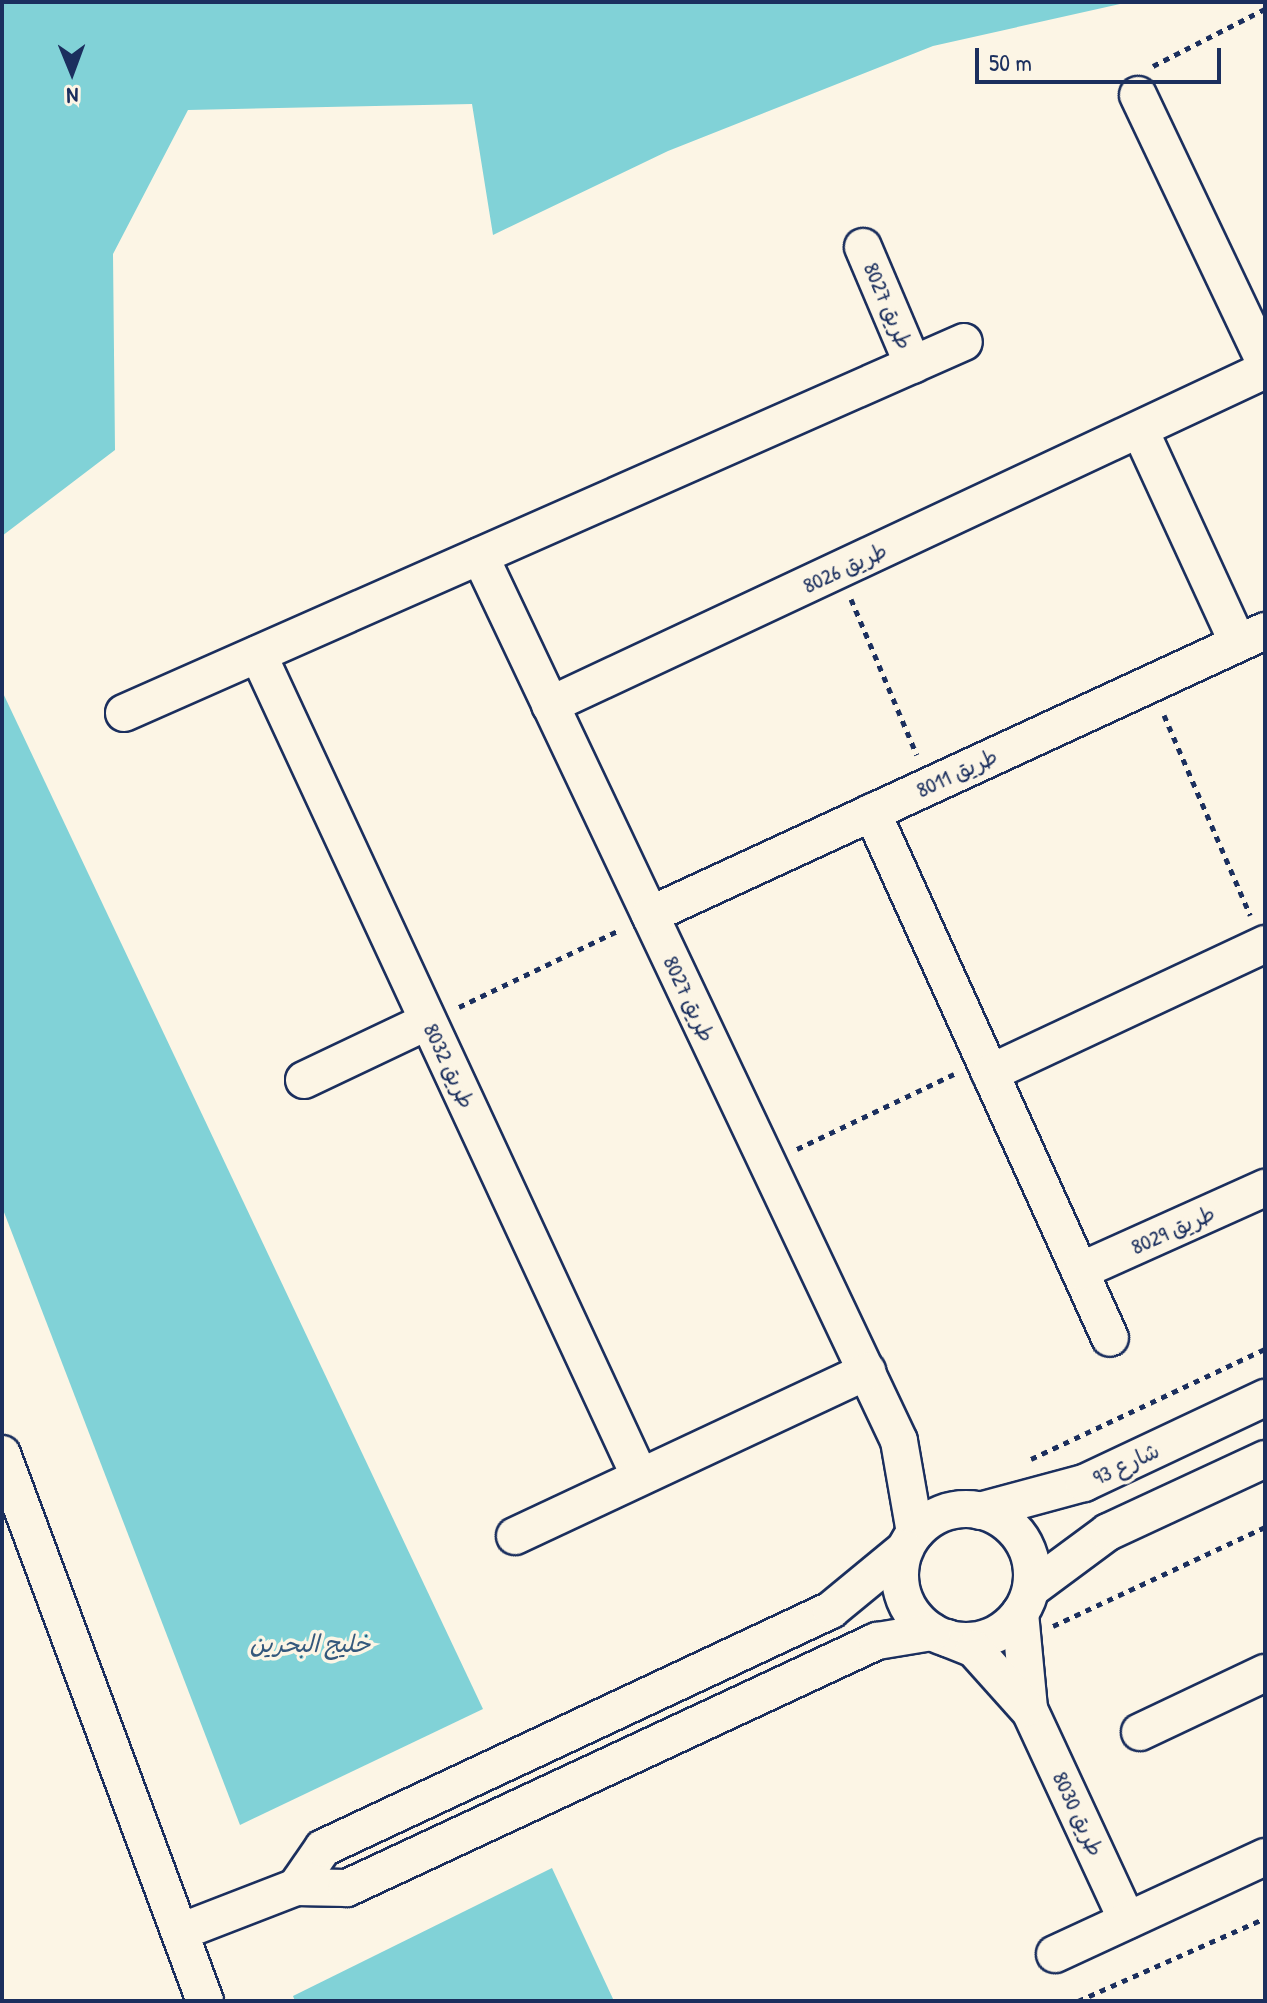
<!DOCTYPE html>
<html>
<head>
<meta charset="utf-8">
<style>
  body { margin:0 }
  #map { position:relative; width:1267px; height:2003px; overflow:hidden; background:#fcf5e5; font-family:"Patrick Hand","Playpen Sans Arabic",sans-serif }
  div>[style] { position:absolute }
  .water>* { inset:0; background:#81d2d7 }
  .path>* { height:5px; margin-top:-2.5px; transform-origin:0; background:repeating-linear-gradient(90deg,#1b2f5e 0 6px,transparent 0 12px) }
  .roads { filter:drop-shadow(2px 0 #1b2f5e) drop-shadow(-2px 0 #1b2f5e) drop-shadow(0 2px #1b2f5e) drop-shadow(0 -2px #1b2f5e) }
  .minor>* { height:36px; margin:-18px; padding:0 18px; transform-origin:18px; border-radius:18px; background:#fcf5e5 }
  .minor>.ring { margin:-18px; padding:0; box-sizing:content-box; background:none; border:36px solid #fcf5e5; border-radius:50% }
  span { translate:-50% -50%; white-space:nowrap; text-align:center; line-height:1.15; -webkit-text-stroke:7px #fcf5e5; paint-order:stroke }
  .street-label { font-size:22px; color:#1b2f5e }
  .water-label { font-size:24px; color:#34587c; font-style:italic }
  .frame { position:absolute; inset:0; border:4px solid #1b2f5e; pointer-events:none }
  .north { position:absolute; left:32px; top:32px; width:80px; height:80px; -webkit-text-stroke:6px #fcf5e5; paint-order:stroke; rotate:179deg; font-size:22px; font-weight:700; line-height:32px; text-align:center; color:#1b2f5e }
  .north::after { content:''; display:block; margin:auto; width:28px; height:36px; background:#1b2f5e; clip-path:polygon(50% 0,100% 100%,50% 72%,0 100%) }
  .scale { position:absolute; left:975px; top:48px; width:246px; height:36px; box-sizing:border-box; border:4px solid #1b2f5e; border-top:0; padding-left:10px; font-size:24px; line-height:28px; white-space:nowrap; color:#1b2f5e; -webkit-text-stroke:6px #fcf5e5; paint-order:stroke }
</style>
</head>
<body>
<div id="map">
  <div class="water">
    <div style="clip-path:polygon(2px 2px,1129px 2px,933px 46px,668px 151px,493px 235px,472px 104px,188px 110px,113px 254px,115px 450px,2px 536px)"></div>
    <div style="clip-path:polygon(2px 691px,483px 1709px,240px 1825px,2px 1207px)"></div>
    <div style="clip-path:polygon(552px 1868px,614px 2001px,295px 2001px,293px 1996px)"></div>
  </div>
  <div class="path">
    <div style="left:1153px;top:66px;width:126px;rotate:-27deg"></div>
    <div style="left:851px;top:599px;width:169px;rotate:67.1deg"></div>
    <div style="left:1164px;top:715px;width:218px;rotate:66.7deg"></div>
    <div style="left:459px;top:1007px;width:178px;rotate:-25.6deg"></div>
    <div style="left:797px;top:1149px;width:174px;rotate:-25.5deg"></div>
    <div style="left:1031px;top:1459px;width:259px;rotate:-25.2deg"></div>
    <div style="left:1053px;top:1626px;width:234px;rotate:-25deg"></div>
    <div style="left:1078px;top:2001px;width:205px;rotate:-23.9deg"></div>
  </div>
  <div class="roads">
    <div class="minor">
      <div style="left:1138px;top:95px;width:297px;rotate:64.6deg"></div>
      <div style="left:863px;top:247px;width:128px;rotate:67deg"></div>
      <div style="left:1140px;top:430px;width:234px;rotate:65.3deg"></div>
      <div style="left:480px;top:556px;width:979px;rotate:64.66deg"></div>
      <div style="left:899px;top:1441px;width:93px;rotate:80.1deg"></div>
      <div style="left:258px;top:654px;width:907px;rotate:65.1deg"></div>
      <div style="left:550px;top:705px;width:790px;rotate:-25.1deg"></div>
      <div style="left:124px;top:713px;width:918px;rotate:-23.83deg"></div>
      <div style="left:872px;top:812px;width:577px;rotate:65.65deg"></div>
      <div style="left:650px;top:915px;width:677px;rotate:-24.79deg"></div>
      <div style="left:990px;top:1073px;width:304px;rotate:-25.1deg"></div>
      <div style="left:304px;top:1080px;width:137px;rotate:-25.4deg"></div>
      <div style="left:1080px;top:1271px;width:203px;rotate:-24.2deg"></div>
      <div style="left:2px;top:1454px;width:583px;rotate:69.64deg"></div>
      <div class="ring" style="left:900px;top:1509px;width:96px;height:96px"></div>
      <div style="left:980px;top:1511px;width:108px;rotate:-15.1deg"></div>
      <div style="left:1084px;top:1483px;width:200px;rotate:-25.2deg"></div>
      <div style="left:515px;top:1536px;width:389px;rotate:-25.1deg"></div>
      <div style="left:1031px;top:1589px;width:96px;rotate:-36.5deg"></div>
      <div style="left:1108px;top:1532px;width:173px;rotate:-24.9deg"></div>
      <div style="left:1020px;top:1613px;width:96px;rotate:84.6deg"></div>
      <div style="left:1029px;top:1709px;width:233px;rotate:65.1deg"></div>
      <div style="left:947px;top:1638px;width:29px;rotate:22deg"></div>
      <div style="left:974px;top:1649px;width:79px;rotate:48.1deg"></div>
      <div style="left:1140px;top:1732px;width:138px;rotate:-25.3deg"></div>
      <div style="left:296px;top:1887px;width:47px;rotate:-55.3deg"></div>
      <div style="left:323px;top:1848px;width:561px;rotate:-25.1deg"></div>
      <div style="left:831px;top:1610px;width:96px;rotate:-39.5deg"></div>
      <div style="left:180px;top:1932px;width:124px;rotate:-21.2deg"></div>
      <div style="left:296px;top:1887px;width:51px;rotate:1.1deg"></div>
      <div style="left:347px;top:1888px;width:585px;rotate:-24.99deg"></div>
      <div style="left:877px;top:1641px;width:56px;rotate:-9.3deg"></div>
      <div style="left:1055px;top:1954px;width:231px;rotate:-24.8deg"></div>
    </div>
  </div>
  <div class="street-label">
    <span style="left:888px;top:306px;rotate:67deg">طريق 8027</span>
    <span style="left:845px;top:568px;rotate:-25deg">طريق 8026</span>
    <span style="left:957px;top:773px;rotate:-25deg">طريق 8011</span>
    <span style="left:689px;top:999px;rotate:65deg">طريق 8027</span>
    <span style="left:449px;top:1066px;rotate:65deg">طريق 8032</span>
    <span style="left:1173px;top:1230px;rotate:-24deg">طريق 8029</span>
    <span style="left:1126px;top:1464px;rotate:-25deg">شارع 93</span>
    <span style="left:1078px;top:1814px;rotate:65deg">طريق 8030</span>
  </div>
  <div class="water-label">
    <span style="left:310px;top:1644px">خليج البحرين</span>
  </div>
  <div class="frame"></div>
  <div class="north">N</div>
  <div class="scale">50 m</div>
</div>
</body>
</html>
